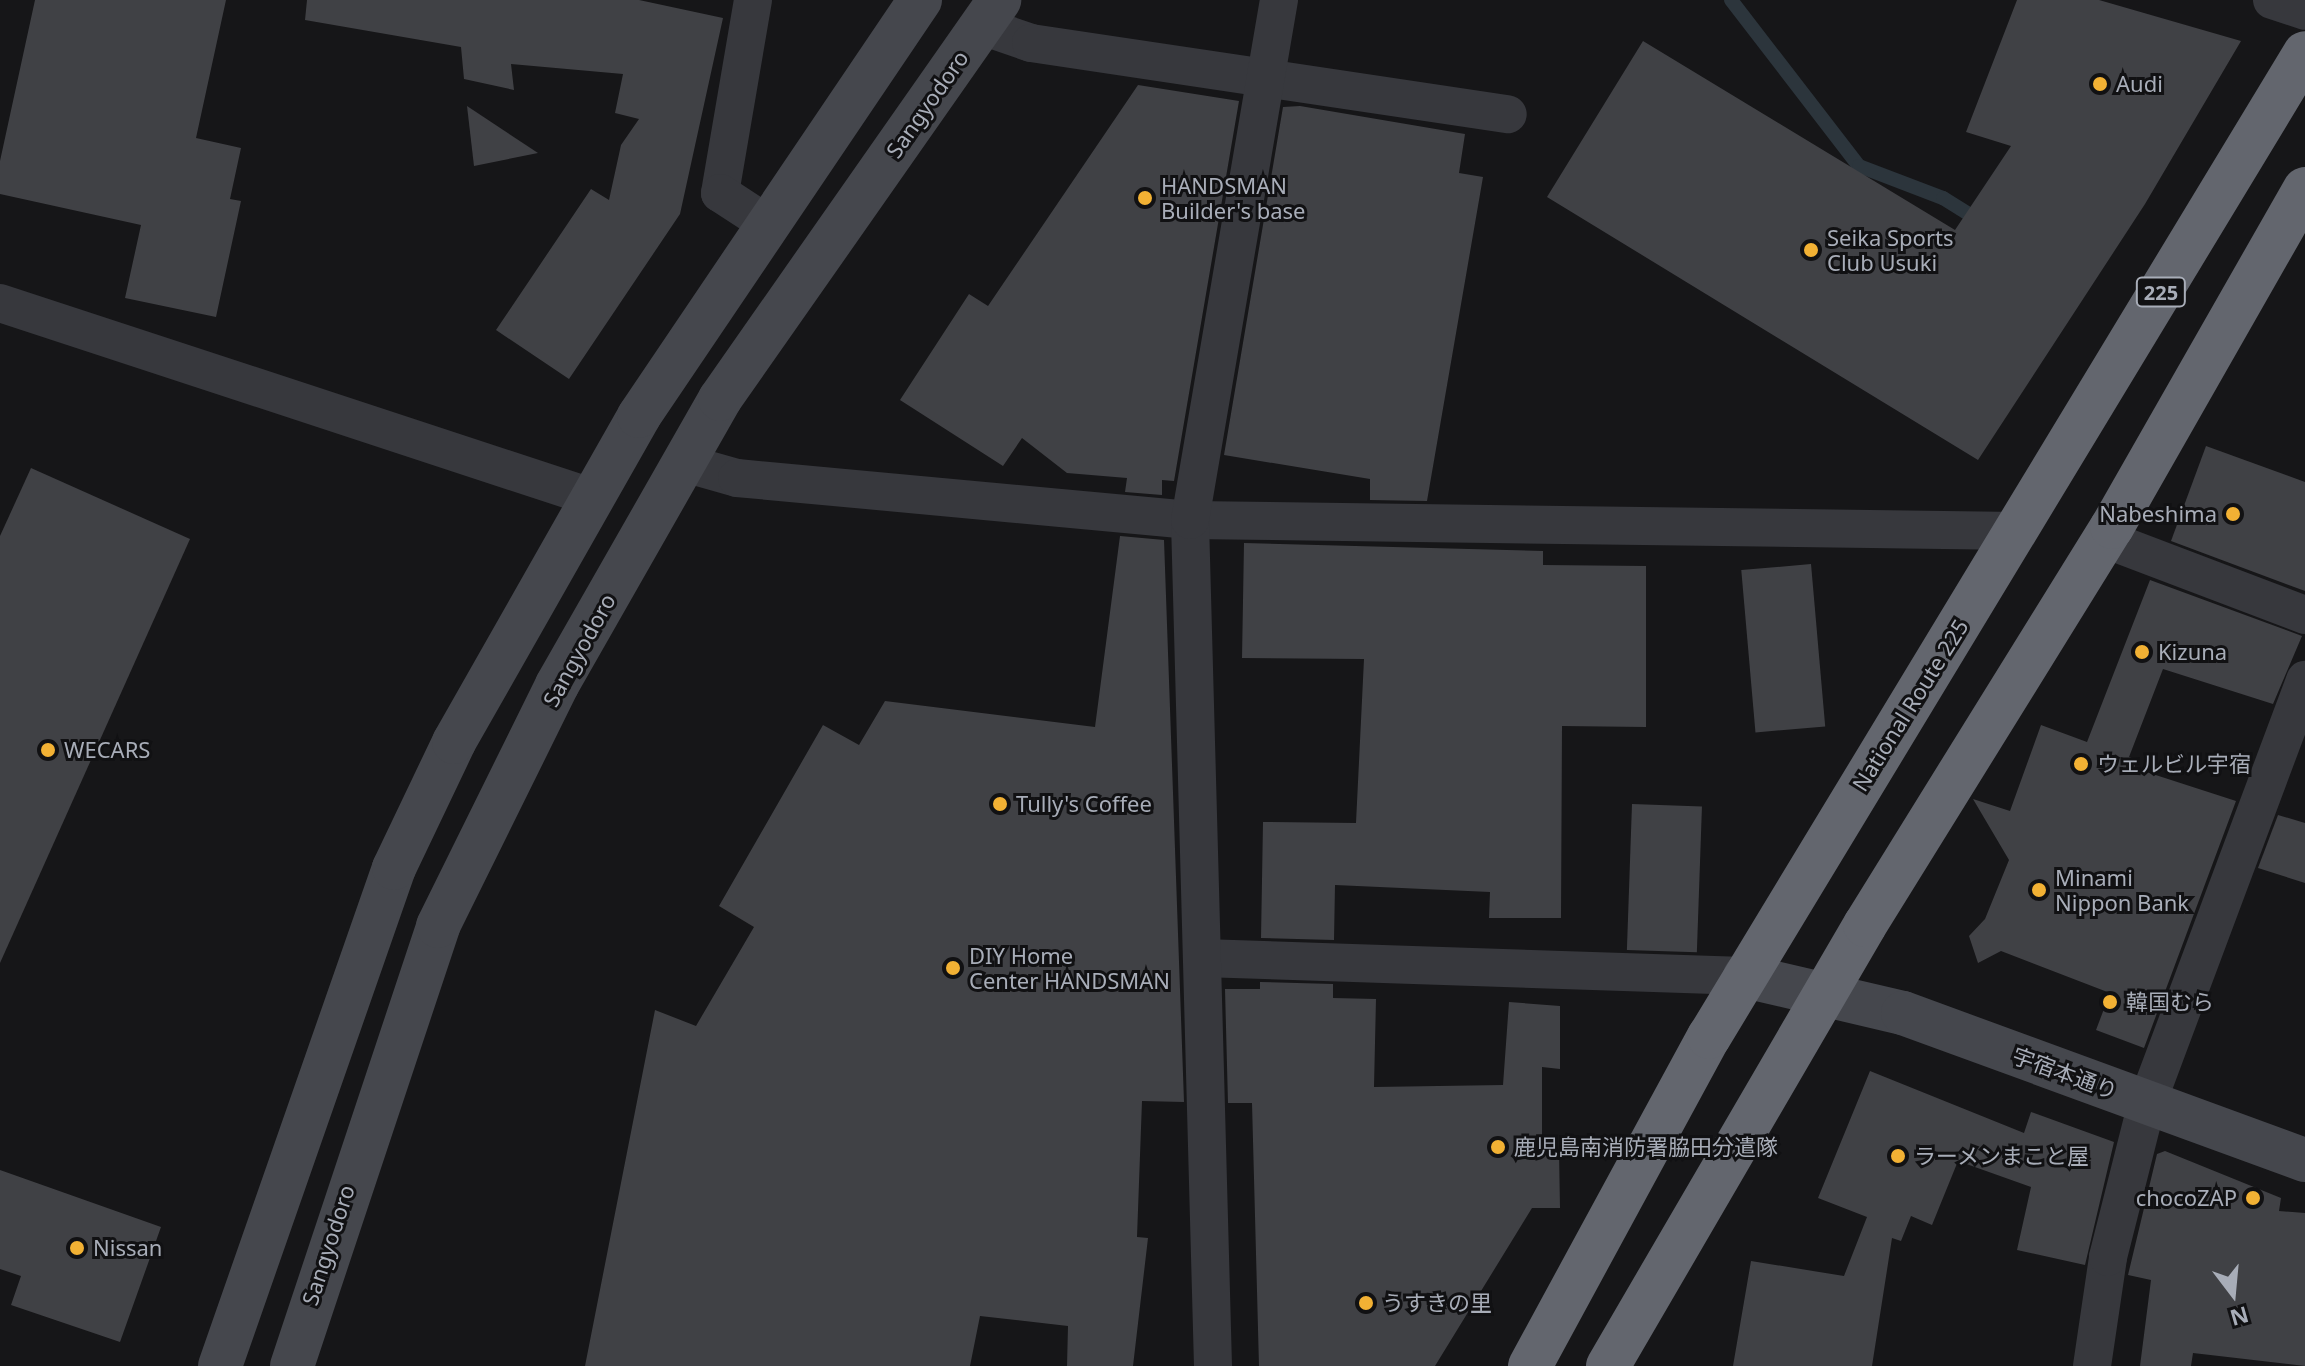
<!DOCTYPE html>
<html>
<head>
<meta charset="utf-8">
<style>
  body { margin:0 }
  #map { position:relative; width:2305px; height:1366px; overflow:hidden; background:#161618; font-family:"Noto Sans","Noto Sans JP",sans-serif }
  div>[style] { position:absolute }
  .stream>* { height:14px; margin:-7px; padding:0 7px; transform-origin:7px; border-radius:7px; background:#2c353c }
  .building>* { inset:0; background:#404145; transform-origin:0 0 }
  .street>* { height:38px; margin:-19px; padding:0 19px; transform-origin:19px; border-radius:19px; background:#37383d }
  .secondary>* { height:44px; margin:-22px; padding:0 22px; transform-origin:22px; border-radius:22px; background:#45474d }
  .highway>* { height:44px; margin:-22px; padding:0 22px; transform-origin:22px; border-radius:22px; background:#63666e }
  .dots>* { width:22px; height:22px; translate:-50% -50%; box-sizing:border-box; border:4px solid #111113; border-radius:50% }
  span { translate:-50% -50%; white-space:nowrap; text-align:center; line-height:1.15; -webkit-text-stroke:6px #111113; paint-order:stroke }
  .shield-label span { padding:2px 6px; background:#111113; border:2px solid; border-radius:6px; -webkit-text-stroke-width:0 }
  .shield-label { font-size:20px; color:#a8adb8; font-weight:700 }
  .poi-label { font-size:22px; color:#a8adb8 }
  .left { translate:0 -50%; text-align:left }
  .right { translate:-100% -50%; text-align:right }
  .street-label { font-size:22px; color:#a8adb8 }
  .north { position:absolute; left:2193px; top:1254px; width:80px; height:80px; -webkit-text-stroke:6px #111113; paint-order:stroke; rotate:164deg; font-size:22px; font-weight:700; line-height:32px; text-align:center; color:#a8adb8 }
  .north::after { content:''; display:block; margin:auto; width:28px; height:36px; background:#a8adb8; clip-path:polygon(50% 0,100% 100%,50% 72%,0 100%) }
</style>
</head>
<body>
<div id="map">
  <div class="stream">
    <div style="left:1731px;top:0;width:210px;rotate:52.4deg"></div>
    <div style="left:1859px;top:166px;width:90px;rotate:20.9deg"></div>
    <div style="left:1943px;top:198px;width:44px;rotate:31.9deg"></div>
  </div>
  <div class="building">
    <div style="clip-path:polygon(35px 0,226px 0,196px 138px,241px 148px,230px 199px,241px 201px,216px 317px,125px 298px,141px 225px,0 194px,0 161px)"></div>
    <div style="clip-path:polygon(307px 0,639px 0,723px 18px,680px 214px,569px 379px,496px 330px,591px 189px,609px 200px,621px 145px,639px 119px,615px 113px,623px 74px,511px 64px,514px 90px,464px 79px,461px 47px,305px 20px)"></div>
    <div style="clip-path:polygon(2017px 0,2099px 0,2241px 41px,2145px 204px,1978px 460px,1547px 197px,1643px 41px,1955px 230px,2011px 146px,1966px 132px)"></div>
    <div style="clip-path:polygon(1138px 85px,1239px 101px,1174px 481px,1162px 480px,1162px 495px,1125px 492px,1127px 478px,1067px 473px,1022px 438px,1003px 466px,900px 400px,969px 294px,988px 306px)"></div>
    <div style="clip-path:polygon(467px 106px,538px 153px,474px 166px)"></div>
    <div style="clip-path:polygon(1300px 106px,1465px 134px,1459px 173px,1483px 177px,1427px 501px,1370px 500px,1370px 479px,1224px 455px,1283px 107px)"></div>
    <div style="clip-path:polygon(2206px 446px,2305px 482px,2305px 591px,2171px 541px)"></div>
    <div style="clip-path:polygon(31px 468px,190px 539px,0 963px,0 536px)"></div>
    <div style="clip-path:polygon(1120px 536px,1164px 540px,1184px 1102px,1142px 1101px,1137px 1237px,1148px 1238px,1133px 1366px,1067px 1366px,1068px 1326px,980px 1316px,970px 1366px,585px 1366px,655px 1010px,696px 1026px,754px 927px,719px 906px,823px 725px,859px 745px,885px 701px,1095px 727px)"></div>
    <div style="clip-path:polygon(1244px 543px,1543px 551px,1543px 565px,1646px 566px,1646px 727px,1562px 726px,1561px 918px,1489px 918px,1490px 892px,1335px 885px,1334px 940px,1261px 938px,1263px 822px,1356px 823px,1364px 659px,1242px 658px)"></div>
    <div style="left:1811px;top:564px;width:163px;height:70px;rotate:85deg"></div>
    <div style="clip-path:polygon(2150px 580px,2302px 636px,2273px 704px,2163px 669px,2129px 757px,2137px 760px,2134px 768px,2236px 801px,2144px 1048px,2096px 1030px,2110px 993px,2001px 951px,1978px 963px,1969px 936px,1985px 919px,2009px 860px,1973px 799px,2010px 811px,2041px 725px,2087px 742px)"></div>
    <div style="left:1632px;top:804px;width:70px;height:146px;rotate:2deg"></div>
    <div style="clip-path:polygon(2278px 815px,2305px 823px,2305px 883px,2258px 868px)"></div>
    <div style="clip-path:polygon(1260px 982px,1333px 984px,1333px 998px,1376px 999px,1374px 1087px,1503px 1085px,1509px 1002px,1560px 1006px,1560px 1069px,1542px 1067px,1542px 1152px,1559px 1151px,1560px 1208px,1532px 1208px,1435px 1366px,1259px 1366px,1252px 1103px,1228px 1103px,1225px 989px,1260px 989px)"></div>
    <div style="clip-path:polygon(1870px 1071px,2024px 1133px,2031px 1112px,2114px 1142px,2085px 1265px,2017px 1250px,2031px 1187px,1958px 1161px,1932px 1225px,1911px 1216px,1901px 1241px,1892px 1238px,1872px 1366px,1733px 1366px,1751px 1261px,1844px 1276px,1867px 1217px,1818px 1198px)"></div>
    <div style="clip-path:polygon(2165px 1151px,2281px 1198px,2279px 1211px,2305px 1213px,2305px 1366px,2193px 1353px,2191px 1366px,2140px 1366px,2151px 1280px,2128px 1275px,2157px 1154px)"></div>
    <div style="clip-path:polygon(0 1170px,161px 1227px,120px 1342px,11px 1305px,21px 1276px,0 1269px)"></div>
  </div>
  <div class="street">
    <div style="left:753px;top:0;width:196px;rotate:99.7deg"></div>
    <div style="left:720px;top:193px;width:55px;rotate:33.1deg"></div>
    <div style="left:2272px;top:0;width:35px;rotate:18deg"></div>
    <div style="left:982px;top:26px;width:52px;rotate:19.1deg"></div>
    <div style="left:1031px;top:43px;width:482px;rotate:8.5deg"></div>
    <div style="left:0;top:303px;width:622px;rotate:18.17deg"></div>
    <div style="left:684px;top:463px;width:55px;rotate:15.8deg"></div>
    <div style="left:737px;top:478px;width:455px;rotate:5.3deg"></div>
    <div style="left:1190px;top:520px;width:828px;rotate:0.76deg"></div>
    <div style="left:2105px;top:539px;width:214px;rotate:20.8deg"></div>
    <div style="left:1202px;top:958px;width:543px;rotate:1.9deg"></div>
    <div style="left:1213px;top:1366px;width:846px;rotate:-91.56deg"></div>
    <div style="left:1190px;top:520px;width:528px;rotate:-80.29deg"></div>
    <div style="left:2092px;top:1366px;width:110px;rotate:-81.6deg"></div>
    <div style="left:2108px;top:1257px;width:159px;rotate:-75.8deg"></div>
    <div style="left:2147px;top:1103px;width:452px;rotate:-69.5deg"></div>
  </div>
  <div class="secondary">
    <div style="left:1745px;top:976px;width:162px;rotate:13.2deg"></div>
    <div style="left:1903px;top:1013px;width:428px;rotate:20.1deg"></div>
    <div style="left:220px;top:1366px;width:528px;rotate:-70.74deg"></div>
    <div style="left:394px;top:868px;width:140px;rotate:-64.5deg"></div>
    <div style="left:454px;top:742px;width:375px;rotate:-60.4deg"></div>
    <div style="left:639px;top:416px;width:502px;rotate:-55.96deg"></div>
    <div style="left:292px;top:1366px;width:464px;rotate:-71.6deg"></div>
    <div style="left:438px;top:926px;width:269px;rotate:-63.7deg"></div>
    <div style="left:557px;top:685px;width:329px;rotate:-60.3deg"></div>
    <div style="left:720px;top:399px;width:487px;rotate:-55deg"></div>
  </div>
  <div class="highway">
    <div style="left:1530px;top:1366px;width:375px;rotate:-61.5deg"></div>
    <div style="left:1709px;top:1037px;width:1150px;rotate:-58.8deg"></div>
    <div style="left:1608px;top:1366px;width:510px;rotate:-59.77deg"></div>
    <div style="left:1865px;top:925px;width:468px;rotate:-58.2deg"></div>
    <div style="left:2112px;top:527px;width:389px;rotate:-60.3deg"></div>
  </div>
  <div class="dots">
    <div style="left:2100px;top:84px;background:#f2b134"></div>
    <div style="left:1145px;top:198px;background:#f2b134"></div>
    <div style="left:1811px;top:250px;background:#f2b134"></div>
    <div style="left:2233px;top:514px;background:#f2b134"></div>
    <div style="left:2142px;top:652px;background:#f2b134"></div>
    <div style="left:48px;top:750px;background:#f2b134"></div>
    <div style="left:2081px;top:764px;background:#f2b134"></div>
    <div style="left:1000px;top:804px;background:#f2b134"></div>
    <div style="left:2039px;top:890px;background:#f2b134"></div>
    <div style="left:953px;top:968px;background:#f2b134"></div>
    <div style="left:2110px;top:1002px;background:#f2b134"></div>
    <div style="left:1498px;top:1147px;background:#f2b134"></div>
    <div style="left:1898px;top:1156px;background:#f2b134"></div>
    <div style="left:2253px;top:1198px;background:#f2b134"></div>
    <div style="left:77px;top:1248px;background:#f2b134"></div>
    <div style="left:1366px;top:1303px;background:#f2b134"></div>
  </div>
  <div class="shield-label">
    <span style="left:2161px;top:292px">225</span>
  </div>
  <div class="poi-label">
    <span class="left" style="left:2116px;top:84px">Audi</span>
    <span class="left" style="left:1161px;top:198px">HANDSMAN<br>Builder's base</span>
    <span class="left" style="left:1827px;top:250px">Seika Sports<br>Club Usuki</span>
    <span class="right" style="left:2217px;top:514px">Nabeshima</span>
    <span class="left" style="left:2158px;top:652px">Kizuna</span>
    <span class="left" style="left:64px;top:750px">WECARS</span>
    <span class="left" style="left:2097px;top:764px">ウェルビル宇宿</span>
    <span class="left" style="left:1016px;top:804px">Tully's Coffee</span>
    <span class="left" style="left:2055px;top:890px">Minami<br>Nippon Bank</span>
    <span class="left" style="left:969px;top:968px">DIY Home<br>Center HANDSMAN</span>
    <span class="left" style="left:2126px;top:1002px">韓国むら</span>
    <span class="left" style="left:1514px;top:1147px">鹿児島南消防署脇田分遣隊</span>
    <span class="left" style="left:1914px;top:1156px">ラーメンまこと屋</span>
    <span class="right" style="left:2237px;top:1198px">chocoZAP</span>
    <span class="left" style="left:93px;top:1248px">Nissan</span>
    <span class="left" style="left:1382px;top:1303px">うすきの里</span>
  </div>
  <div class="street-label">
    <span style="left:927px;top:104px;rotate:-55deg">Sangyodoro</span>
    <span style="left:579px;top:650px;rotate:-61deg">Sangyodoro</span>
    <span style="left:1910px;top:705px;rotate:-58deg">National Route 225</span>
    <span style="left:2065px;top:1073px;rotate:20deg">宇宿本通り</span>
    <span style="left:328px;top:1245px;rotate:-72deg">Sangyodoro</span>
  </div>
  <div class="north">N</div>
</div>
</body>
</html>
